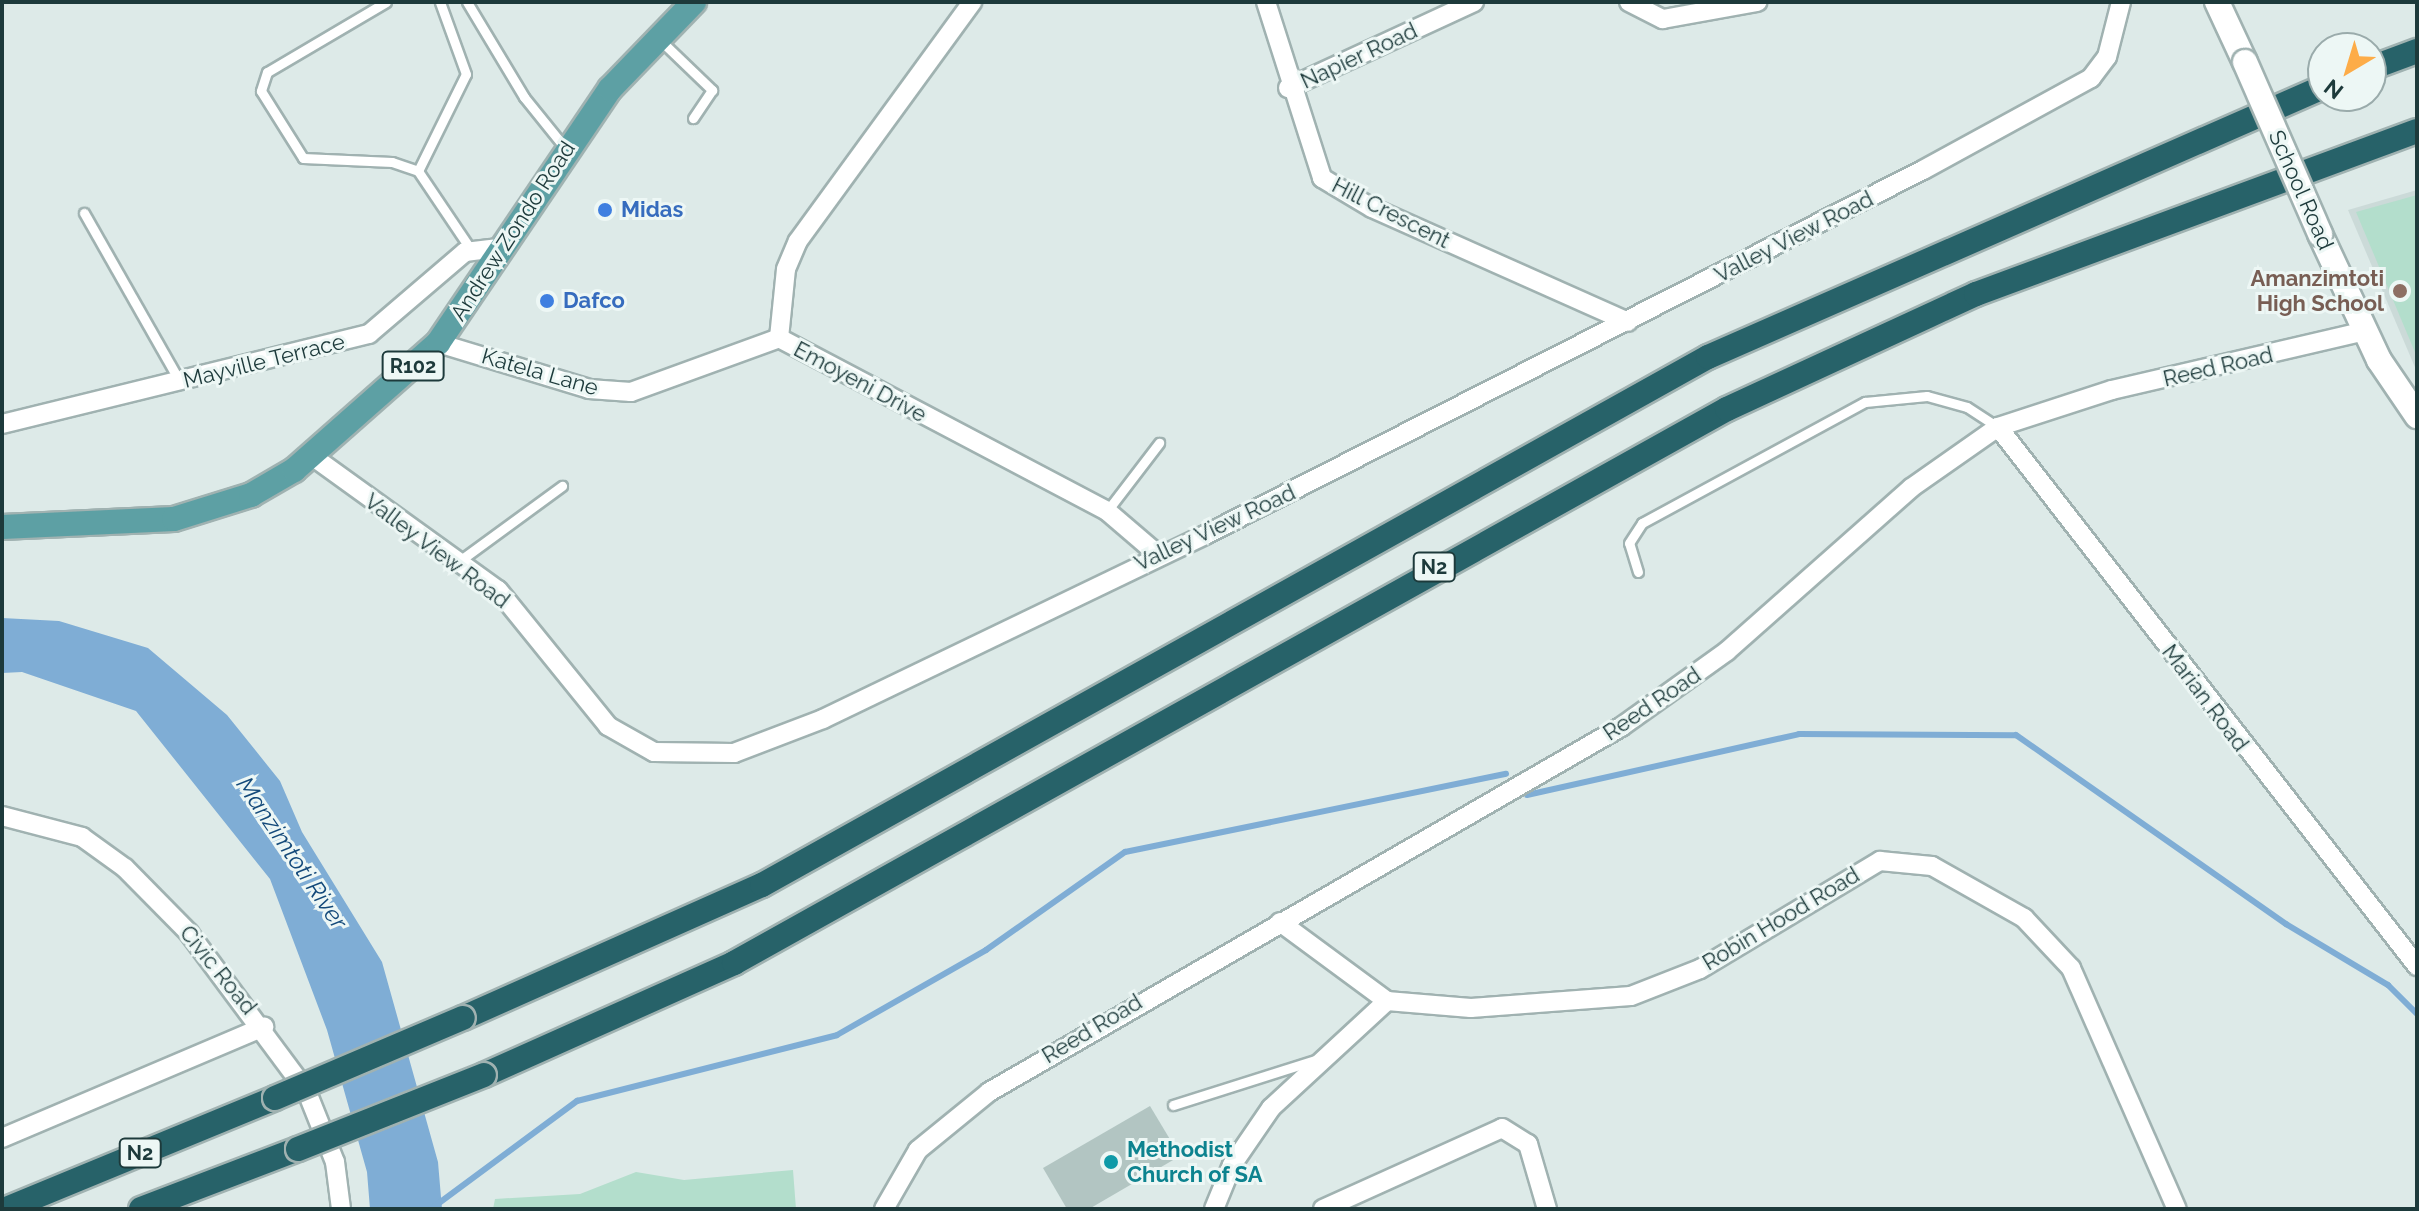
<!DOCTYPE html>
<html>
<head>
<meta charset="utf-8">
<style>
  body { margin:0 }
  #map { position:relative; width:2419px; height:1211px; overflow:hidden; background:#ddeae8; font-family:Raleway,sans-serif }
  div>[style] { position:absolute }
  .built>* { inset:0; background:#cbdad8 }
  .green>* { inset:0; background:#b3decc }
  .water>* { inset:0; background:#7fadd5 }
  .stream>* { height:6px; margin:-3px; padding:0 3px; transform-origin:3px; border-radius:3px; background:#7fadd5 }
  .building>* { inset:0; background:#b2c5c2 }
  .roads { filter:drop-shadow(2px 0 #a0b2b1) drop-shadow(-2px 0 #a0b2b1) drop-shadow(0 2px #a0b2b1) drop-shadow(0 -2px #a0b2b1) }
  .service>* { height:9px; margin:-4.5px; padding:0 4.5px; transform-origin:4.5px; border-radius:4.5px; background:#fff }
  .minor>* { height:18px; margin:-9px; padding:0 9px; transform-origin:9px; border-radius:9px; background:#fff }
  .tertiary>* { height:24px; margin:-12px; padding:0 12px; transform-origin:12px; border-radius:12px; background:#fff }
  .primary>* { height:24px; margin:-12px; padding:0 12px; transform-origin:12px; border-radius:12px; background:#5da0a4 }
  .motorway>* { height:24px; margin:-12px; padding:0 12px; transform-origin:12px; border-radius:12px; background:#276269 }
  .bridges { filter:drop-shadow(2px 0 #a0b2b1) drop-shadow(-2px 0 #a0b2b1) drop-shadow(0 2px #a0b2b1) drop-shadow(0 -2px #a0b2b1) }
  .tertiary-bridge>* { height:24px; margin:-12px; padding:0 12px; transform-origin:12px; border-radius:12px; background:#fff }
  .motorway-bridge>* { height:24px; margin:-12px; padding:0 12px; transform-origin:12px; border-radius:12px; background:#276269 }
  .dots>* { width:22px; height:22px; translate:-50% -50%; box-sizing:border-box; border:4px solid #edf7f5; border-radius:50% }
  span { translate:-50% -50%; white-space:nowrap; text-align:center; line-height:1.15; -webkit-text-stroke:6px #edf7f5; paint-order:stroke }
  .shield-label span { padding:2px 6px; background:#edf7f5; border:2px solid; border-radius:6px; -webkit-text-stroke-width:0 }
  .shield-label { font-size:20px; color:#1d3a3b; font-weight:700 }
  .street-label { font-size:22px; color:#1d3a3b }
  .shop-label { font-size:22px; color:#366cbe; font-weight:700 }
  .left { translate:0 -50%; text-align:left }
  .education-label { font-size:22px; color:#785e54; font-weight:700 }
  .right { translate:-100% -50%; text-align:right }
  .culture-label { font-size:22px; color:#0d838f; font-weight:700 }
  .water-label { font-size:24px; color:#144a7a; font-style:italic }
  .frame { position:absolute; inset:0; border:4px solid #1d3a3b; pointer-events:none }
  .north { position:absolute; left:2307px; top:32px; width:80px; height:80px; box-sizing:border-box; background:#edf7f5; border:2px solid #9aabab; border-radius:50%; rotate:218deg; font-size:22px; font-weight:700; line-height:32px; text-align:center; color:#1d3a3b }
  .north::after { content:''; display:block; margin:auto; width:28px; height:36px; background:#fdac48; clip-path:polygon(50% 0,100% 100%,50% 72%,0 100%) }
</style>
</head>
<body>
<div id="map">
  <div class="built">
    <div style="clip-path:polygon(2417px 190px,2417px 372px,2348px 210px)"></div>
  </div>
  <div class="green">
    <div style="clip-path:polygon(2417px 195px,2417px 357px,2356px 212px)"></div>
    <div style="clip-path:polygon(793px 1170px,796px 1209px,493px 1209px,495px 1199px,580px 1194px,636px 1172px,684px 1180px)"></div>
  </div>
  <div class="water">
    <div style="clip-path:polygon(2px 618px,59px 621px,148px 648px,227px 715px,280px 781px,302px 832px,382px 962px,438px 1162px,442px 1209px,370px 1209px,367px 1172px,327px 1030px,270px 879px,136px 711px,22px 672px,2px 673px)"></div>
  </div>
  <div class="stream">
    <div style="left:1527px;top:795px;width:279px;rotate:-12.6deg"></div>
    <div style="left:1799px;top:734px;width:217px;rotate:0.3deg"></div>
    <div style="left:2016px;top:735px;width:330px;rotate:35deg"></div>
    <div style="left:2286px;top:924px;width:119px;rotate:30.9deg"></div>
    <div style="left:2388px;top:985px;width:41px;rotate:45deg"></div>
    <div style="left:431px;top:1209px;width:182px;rotate:-36.5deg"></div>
    <div style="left:577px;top:1101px;width:268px;rotate:-14.2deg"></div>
    <div style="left:837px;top:1035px;width:172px;rotate:-29.7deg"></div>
    <div style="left:986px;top:950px;width:170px;rotate:-35.2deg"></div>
    <div style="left:1125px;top:852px;width:389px;rotate:-11.6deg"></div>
  </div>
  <div class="building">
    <div style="clip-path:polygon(1150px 1106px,1180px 1156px,1089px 1209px,1067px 1209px,1043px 1168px)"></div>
  </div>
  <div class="roads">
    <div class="service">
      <div style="left:386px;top:2px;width:138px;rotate:149.5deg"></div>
      <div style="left:267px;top:72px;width:20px;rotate:108deg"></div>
      <div style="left:261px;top:91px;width:79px;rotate:57.9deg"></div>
      <div style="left:303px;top:158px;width:89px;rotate:2.6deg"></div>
      <div style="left:392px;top:162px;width:28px;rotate:19deg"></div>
      <div style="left:418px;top:171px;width:95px;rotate:56.1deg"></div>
      <div style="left:467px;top:2px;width:111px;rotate:59deg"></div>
      <div style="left:524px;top:97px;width:67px;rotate:51.1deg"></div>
      <div style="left:659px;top:39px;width:74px;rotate:43.9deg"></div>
      <div style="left:712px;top:90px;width:34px;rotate:124deg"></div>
      <div style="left:418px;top:171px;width:108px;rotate:-63.7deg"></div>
      <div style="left:466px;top:74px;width:77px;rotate:-109.9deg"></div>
      <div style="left:84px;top:213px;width:194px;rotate:60.4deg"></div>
      <div style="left:1107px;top:511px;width:86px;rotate:-52.6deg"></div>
      <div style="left:458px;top:562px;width:129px;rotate:-36.2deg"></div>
      <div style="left:1638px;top:572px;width:30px;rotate:-107deg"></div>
      <div style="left:1629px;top:543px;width:24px;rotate:-57deg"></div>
      <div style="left:1642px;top:523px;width:254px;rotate:-28.5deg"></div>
      <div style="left:1865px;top:402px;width:62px;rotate:-5.5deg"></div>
      <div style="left:1927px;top:396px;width:41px;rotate:15.4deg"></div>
      <div style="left:1967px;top:407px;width:37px;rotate:33deg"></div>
      <div style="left:1173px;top:1105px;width:152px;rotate:-17.6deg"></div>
    </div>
    <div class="minor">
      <div style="left:1266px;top:2px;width:185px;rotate:72.3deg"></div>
      <div style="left:1322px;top:178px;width:58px;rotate:31deg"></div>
      <div style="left:1372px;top:208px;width:280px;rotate:24deg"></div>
      <div style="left:1629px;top:2px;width:38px;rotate:27deg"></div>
      <div style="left:1663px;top:19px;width:96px;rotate:-10.3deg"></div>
      <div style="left:1288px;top:88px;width:205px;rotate:-24.8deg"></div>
      <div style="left:779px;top:338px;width:371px;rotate:27.8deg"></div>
      <div style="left:1107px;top:511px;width:65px;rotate:40.6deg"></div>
      <div style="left:779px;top:338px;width:69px;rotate:-84.2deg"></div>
      <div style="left:786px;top:269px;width:30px;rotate:-67deg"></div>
      <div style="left:798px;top:241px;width:296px;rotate:-53.9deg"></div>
      <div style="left:438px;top:343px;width:158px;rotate:16.9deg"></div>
      <div style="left:589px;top:389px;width:42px;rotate:4.1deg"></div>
      <div style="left:631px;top:392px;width:158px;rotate:-20deg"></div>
      <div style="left:2px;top:424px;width:378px;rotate:-13.8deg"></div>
      <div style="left:369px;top:334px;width:126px;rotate:-40.5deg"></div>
      <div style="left:465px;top:252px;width:34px;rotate:-7deg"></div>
      <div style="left:1998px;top:427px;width:683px;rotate:52.14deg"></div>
      <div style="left:312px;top:456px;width:229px;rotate:35.8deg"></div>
      <div style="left:498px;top:590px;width:175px;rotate:51deg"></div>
      <div style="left:608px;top:726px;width:53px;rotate:29.5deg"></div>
      <div style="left:654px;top:752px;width:80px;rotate:0.7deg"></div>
      <div style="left:734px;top:753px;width:95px;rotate:-20.9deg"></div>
      <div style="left:823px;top:719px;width:424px;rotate:-25.7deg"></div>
      <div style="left:1205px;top:535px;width:805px;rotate:-26.95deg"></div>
      <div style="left:1923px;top:170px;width:192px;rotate:-28.7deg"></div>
      <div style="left:2091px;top:78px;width:26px;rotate:-53deg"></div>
      <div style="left:2107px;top:57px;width:57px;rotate:-75.7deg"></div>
      <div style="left:2px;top:816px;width:83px;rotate:14.7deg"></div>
      <div style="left:82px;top:837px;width:53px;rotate:35.8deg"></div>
      <div style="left:125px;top:868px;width:91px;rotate:45.4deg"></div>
      <div style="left:189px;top:933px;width:198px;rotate:53.4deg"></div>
      <div style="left:307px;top:1092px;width:75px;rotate:68.2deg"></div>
      <div style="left:335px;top:1162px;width:47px;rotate:82.7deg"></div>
      <div style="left:1387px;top:1001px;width:84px;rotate:4.8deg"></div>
      <div style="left:1471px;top:1008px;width:160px;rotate:-4.3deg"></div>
      <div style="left:1631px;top:996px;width:74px;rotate:-21.4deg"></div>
      <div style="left:1700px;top:969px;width:210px;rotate:-31deg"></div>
      <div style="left:1880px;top:861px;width:52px;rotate:5.5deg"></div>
      <div style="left:1932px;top:866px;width:106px;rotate:29.5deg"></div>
      <div style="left:2024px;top:918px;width:69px;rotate:46.8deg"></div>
      <div style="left:2071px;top:968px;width:263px;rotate:66.3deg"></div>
      <div style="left:2px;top:1138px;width:285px;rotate:-23deg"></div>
      <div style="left:884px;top:1209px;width:68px;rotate:-60deg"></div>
      <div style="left:918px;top:1150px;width:92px;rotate:-39.2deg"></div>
      <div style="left:989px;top:1092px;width:730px;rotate:-30.01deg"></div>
      <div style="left:1621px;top:727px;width:130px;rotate:-35.6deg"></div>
      <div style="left:1727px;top:651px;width:246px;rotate:-41.5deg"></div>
      <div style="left:1911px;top:488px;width:106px;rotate:-35deg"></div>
      <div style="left:1998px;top:427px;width:120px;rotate:-18deg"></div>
      <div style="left:2112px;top:390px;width:261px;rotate:-13.1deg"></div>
      <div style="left:1214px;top:1209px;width:48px;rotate:-67.8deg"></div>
      <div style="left:1232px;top:1165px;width:69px;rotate:-55.6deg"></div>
      <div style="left:1271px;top:1108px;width:158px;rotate:-42.7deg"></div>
      <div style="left:1387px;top:1001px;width:133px;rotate:-143.6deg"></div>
      <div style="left:1323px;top:1209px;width:196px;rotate:-24.3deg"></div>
      <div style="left:1502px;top:1128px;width:31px;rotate:32deg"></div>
      <div style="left:1528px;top:1144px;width:68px;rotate:73.7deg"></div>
    </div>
    <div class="tertiary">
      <div style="left:2217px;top:2px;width:66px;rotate:65deg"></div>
      <div style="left:2320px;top:234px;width:139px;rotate:64.9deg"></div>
      <div style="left:2379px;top:360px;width:68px;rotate:55.8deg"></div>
    </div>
    <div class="primary">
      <div style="left:2px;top:527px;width:172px;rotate:-2.7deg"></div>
      <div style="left:174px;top:519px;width:81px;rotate:-17.3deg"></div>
      <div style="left:251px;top:495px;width:50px;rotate:-30.2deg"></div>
      <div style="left:294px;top:470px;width:192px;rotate:-41.4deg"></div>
      <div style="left:438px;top:343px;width:307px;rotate:-55.9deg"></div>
      <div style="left:610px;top:89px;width:121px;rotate:-46deg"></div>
    </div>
    <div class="motorway">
      <div style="left:2371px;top:68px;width:49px;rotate:-20.3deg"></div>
      <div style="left:463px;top:1018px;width:327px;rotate:-24deg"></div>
      <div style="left:762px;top:885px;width:1083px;rotate:-29.17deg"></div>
      <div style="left:1708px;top:357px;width:672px;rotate:-23.7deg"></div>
      <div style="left:484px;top:1075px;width:274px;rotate:-24.1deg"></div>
      <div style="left:734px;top:963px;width:1137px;rotate:-29.16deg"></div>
      <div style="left:1727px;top:409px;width:274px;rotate:-24.8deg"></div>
      <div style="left:1976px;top:294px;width:470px;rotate:-20.3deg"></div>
      <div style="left:6px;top:1209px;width:291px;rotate:-22.4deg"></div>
      <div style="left:141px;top:1209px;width:168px;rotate:-20.9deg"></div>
    </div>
  </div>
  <div class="bridges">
    <div class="tertiary-bridge">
      <div style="left:2245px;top:62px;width:188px;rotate:66.4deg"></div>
    </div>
    <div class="motorway-bridge">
      <div style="left:275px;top:1098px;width:204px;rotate:-23.1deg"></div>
      <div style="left:298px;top:1149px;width:200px;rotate:-21.7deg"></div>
    </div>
  </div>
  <div class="dots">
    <div style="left:605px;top:210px;background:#3f7fe0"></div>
    <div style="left:2400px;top:291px;background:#8d6e63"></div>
    <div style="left:547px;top:301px;background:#3f7fe0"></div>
    <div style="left:1111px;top:1162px;background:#0f9aa8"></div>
  </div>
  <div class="shield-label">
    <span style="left:413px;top:366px">R102</span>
    <span style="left:1434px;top:567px">N2</span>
    <span style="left:140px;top:1153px">N2</span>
  </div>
  <div class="street-label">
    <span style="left:1359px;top:56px;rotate:-25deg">Napier Road</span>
    <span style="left:2301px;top:190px;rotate:66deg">School Road</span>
    <span style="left:1391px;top:213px;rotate:27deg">Hill Crescent</span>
    <span style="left:513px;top:231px;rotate:-57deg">Andrew Zondo Road</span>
    <span style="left:1794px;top:237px;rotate:-27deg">Valley View Road</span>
    <span style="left:264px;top:361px;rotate:-14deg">Mayville Terrace</span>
    <span style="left:2218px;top:367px;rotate:-13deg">Reed Road</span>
    <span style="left:540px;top:372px;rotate:16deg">Katela Lane</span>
    <span style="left:860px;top:382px;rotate:28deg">Emoyeni Drive</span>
    <span style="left:1215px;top:528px;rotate:-25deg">Valley View Road</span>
    <span style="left:437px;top:551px;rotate:37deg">Valley View Road</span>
    <span style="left:2205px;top:698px;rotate:53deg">Marian Road</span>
    <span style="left:1652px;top:704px;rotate:-34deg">Reed Road</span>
    <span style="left:1781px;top:919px;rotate:-31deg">Robin Hood Road</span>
    <span style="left:218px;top:970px;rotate:51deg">Civic Road</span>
    <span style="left:1092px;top:1029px;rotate:-31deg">Reed Road</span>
  </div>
  <div class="shop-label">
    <span class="left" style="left:621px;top:210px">Midas</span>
    <span class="left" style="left:563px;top:301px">Dafco</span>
  </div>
  <div class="education-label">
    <span class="right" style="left:2384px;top:291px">Amanzimtoti<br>High School</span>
  </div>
  <div class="culture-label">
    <span class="left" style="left:1127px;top:1162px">Methodist<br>Church of SA</span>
  </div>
  <div class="water-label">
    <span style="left:292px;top:853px;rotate:56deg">Manzimtoti River</span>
  </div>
  <div class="frame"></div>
  <div class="north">N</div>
</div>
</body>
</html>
